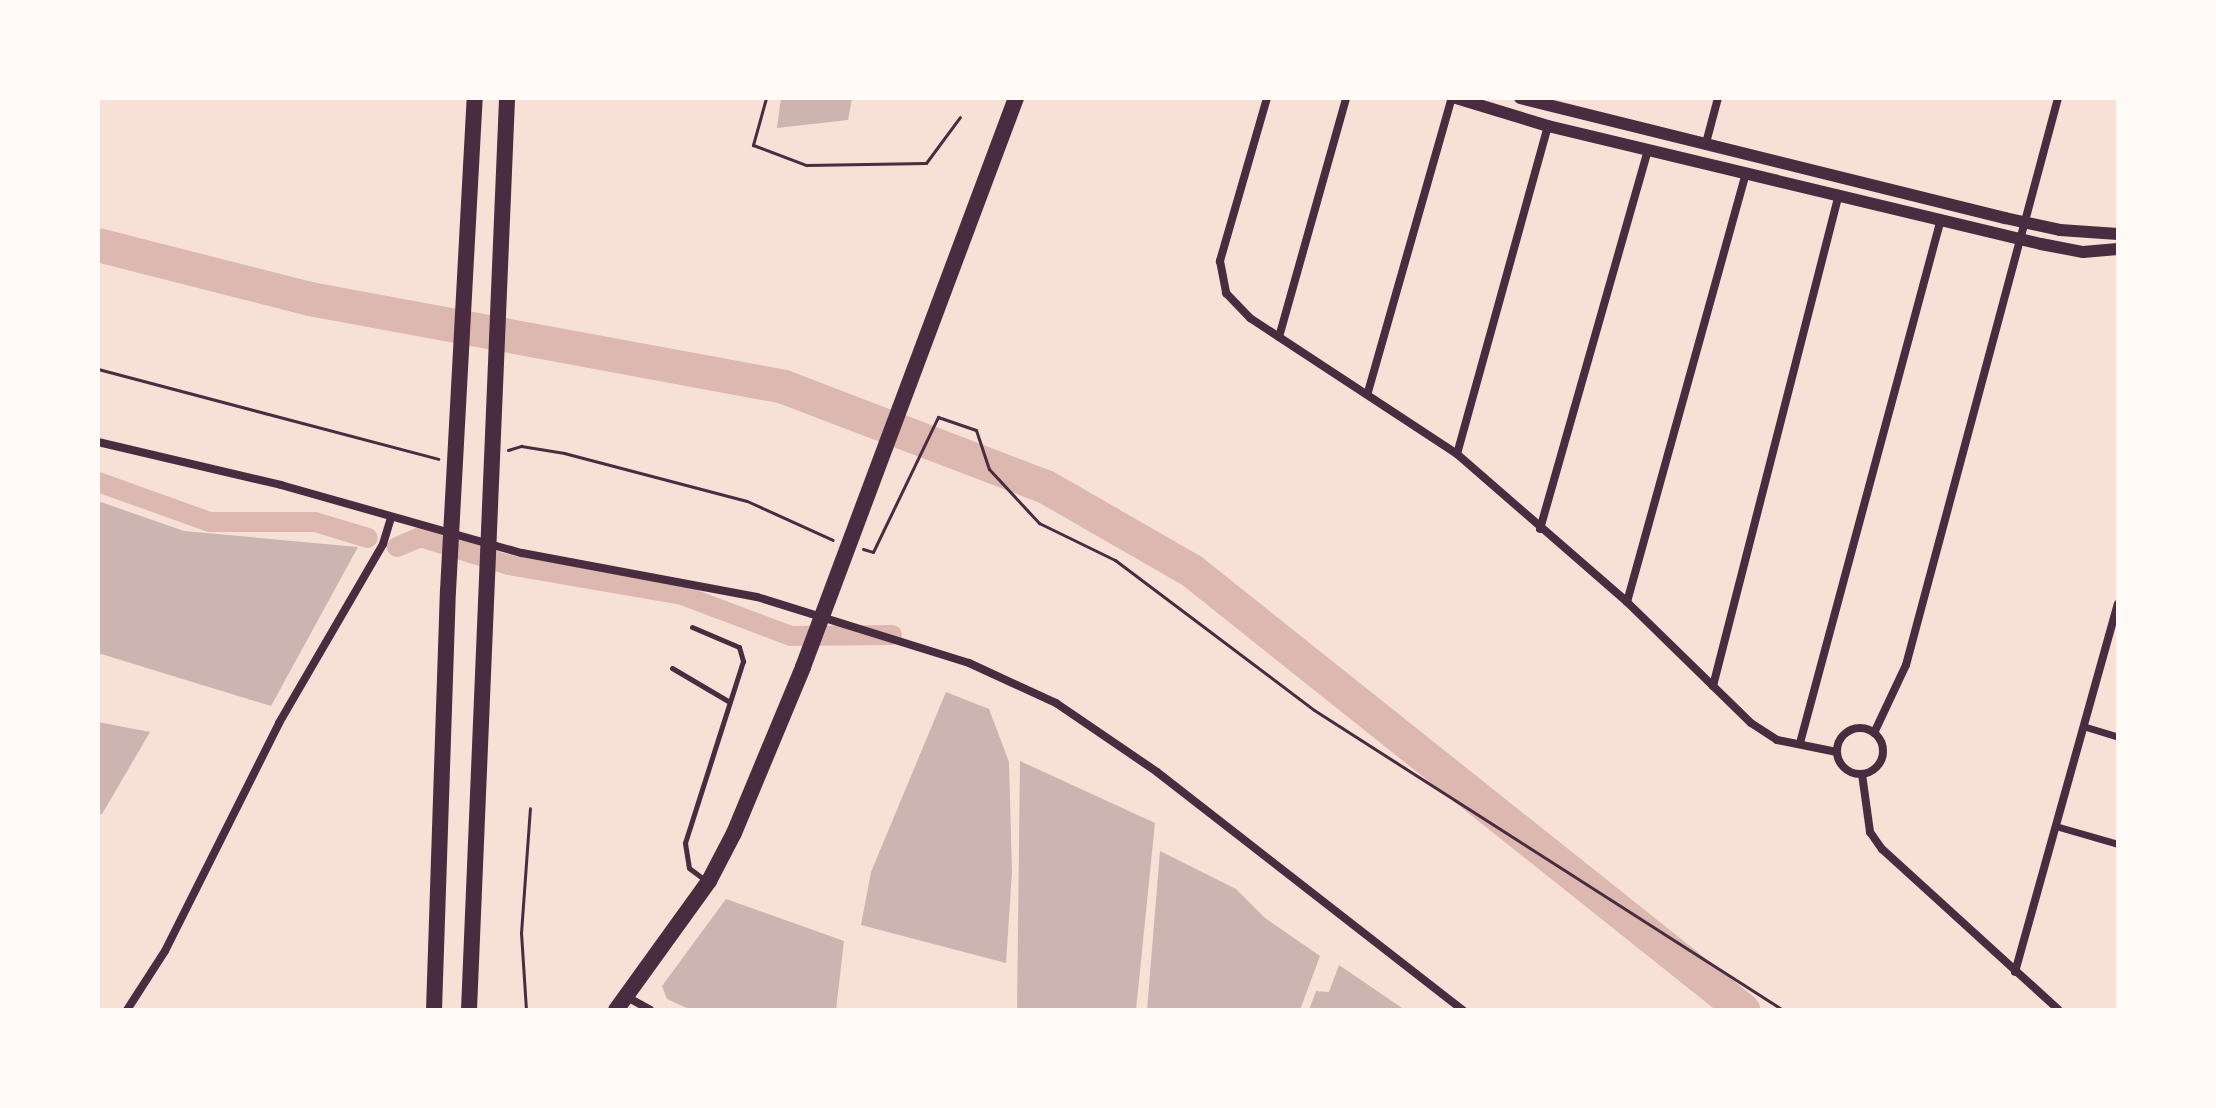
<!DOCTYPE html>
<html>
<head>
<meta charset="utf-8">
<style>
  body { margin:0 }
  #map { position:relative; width:2216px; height:1108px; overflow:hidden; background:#f7e1d7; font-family:"Source Sans 3",sans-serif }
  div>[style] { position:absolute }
  .canal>* { height:20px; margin:-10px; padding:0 10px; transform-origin:10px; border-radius:10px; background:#dcb8b0 }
  .river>* { height:34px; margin:-17px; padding:0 17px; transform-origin:17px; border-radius:17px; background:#dcb8b0 }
  .building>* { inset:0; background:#ccb4b1 }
  .path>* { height:3px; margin:-1.5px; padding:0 1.5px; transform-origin:1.5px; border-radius:1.5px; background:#4a2c40 }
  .service>* { height:5px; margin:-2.5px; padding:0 2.5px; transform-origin:2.5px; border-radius:2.5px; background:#4a2c40 }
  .pedestrian>* { height:7px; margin:-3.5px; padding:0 3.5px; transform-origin:3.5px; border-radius:3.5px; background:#4a2c40 }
  .minor>* { height:8px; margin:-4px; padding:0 4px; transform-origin:4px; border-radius:4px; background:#4a2c40 }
  .minor>.ring { margin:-4px; padding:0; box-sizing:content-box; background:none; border:8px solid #4a2c40; border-radius:50% }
  .tertiary>* { height:12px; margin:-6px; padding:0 6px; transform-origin:6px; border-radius:6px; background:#4a2c40 }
  .primary>* { height:16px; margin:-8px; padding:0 8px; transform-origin:8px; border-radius:8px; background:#4a2c40 }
  .trunk>* { height:16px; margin:-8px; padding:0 8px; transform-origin:8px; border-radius:8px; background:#4a2c40 }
  span { translate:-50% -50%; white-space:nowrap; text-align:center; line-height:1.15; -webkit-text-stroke:8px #fffaf5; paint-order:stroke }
  .frame { position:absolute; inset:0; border:100px solid #fffaf5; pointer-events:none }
</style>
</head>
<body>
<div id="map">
  <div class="canal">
    <div style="left:98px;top:482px;width:119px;rotate:19.7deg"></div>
    <div style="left:210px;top:522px;width:105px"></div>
    <div style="left:315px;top:522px;width:55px;rotate:16.8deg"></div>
    <div style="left:397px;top:547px;width:25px;rotate:-23deg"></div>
    <div style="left:420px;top:537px;width:93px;rotate:17.5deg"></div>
    <div style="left:509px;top:565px;width:176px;rotate:9.8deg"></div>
    <div style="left:682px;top:595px;width:116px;rotate:20.6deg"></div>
    <div style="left:791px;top:636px;width:101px;rotate:-0.6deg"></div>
  </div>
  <div class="river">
    <div style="left:98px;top:245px;width:219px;rotate:14.3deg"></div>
    <div style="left:310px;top:299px;width:482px;rotate:10.5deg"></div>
    <div style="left:784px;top:387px;width:280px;rotate:20.9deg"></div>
    <div style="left:1046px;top:487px;width:168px;rotate:29.9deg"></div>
    <div style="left:1192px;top:571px;width:705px;rotate:38.55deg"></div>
  </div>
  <div class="building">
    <div style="clip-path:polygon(781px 98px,852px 98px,848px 120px,777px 128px)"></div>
    <div style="clip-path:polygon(98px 501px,184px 531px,358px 547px,271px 706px,98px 653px)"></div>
    <div style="clip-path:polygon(946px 692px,989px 709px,1009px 762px,1012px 872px,1006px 963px,861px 925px,871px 872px)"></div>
    <div style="clip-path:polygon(98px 722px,150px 732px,102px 814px,98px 814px)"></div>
    <div style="clip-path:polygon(1020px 761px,1155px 823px,1136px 1010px,1017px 1010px)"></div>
    <div style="clip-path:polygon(1160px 851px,1236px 889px,1265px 918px,1320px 956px,1300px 1010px,1147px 1010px)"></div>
    <div style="clip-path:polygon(726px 899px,844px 941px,836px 1010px,691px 1010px,667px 999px,662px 986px)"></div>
    <div style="clip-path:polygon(1339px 965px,1405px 1010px,1309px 1010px,1316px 991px,1329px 992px)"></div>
  </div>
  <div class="path">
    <div style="left:766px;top:98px;width:49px;rotate:105.5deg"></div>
    <div style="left:753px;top:145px;width:57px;rotate:20.7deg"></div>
    <div style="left:806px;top:165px;width:120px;rotate:-1deg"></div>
    <div style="left:926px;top:163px;width:57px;rotate:-53.5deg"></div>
    <div style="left:98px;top:369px;width:352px;rotate:14.8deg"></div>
    <div style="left:508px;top:450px;width:14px;rotate:-17deg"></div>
    <div style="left:521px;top:446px;width:44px;rotate:9.2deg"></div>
    <div style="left:564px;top:453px;width:189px;rotate:14.7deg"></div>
    <div style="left:747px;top:501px;width:94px;rotate:24.4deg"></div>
    <div style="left:863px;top:549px;width:10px;rotate:17deg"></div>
    <div style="left:873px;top:552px;width:150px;rotate:-64.3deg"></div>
    <div style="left:938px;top:417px;width:40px;rotate:18.9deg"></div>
    <div style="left:976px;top:430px;width:41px;rotate:71.6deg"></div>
    <div style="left:989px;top:469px;width:74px;rotate:47.2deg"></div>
    <div style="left:1039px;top:523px;width:85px;rotate:26deg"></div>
    <div style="left:1115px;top:560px;width:249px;rotate:37deg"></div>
    <div style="left:1314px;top:710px;width:557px;rotate:32.61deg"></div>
    <div style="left:526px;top:1010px;width:77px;rotate:-93.7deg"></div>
    <div style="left:521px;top:933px;width:125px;rotate:-85.9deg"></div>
  </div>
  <div class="service">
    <div style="left:692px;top:627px;width:51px;rotate:23.1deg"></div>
    <div style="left:739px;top:647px;width:15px;rotate:74deg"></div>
    <div style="left:743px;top:661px;width:191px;rotate:107.7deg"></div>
    <div style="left:685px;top:843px;width:25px;rotate:81deg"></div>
    <div style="left:689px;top:868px;width:20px;rotate:37deg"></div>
    <div style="left:672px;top:668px;width:65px;rotate:30.5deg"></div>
  </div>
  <div class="pedestrian">
    <div style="left:2086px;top:727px;width:34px;rotate:17deg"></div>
    <div style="left:2059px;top:827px;width:61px;rotate:16.1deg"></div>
  </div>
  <div class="minor">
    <div style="left:1267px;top:98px;width:170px;rotate:106.1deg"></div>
    <div style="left:1220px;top:261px;width:33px;rotate:79deg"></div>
    <div style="left:1226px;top:293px;width:35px;rotate:46deg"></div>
    <div style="left:1250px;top:318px;width:248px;rotate:33.3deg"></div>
    <div style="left:1457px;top:454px;width:225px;rotate:41deg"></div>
    <div style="left:1627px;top:602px;width:173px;rotate:44.3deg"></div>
    <div style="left:1751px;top:723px;width:31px;rotate:33deg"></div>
    <div style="left:1777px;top:740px;width:61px;rotate:11.3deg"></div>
    <div style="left:1706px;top:143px;width:47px;rotate:-75.1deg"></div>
    <div style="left:1279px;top:337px;width:248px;rotate:-74.3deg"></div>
    <div style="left:1368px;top:392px;width:306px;rotate:-74.1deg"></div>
    <div style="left:98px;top:442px;width:188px;rotate:13.2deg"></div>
    <div style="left:281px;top:485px;width:250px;rotate:15.8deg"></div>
    <div style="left:522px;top:553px;width:239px;rotate:10.6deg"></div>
    <div style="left:757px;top:597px;width:222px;rotate:17.3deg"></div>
    <div style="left:969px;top:663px;width:96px;rotate:24.7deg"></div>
    <div style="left:1056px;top:703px;width:122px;rotate:34.3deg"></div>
    <div style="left:1157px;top:772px;width:388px;rotate:37.9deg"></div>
    <div style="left:1457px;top:454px;width:340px;rotate:-74.5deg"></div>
    <div style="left:1540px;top:529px;width:393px;rotate:-74.1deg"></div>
    <div style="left:1627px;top:602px;width:444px;rotate:-74.5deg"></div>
    <div style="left:1713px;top:686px;width:508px;rotate:-75.64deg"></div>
    <div class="ring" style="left:1837px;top:728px;width:38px;height:38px"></div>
    <div style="left:1874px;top:733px;width:75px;rotate:-64.8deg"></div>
    <div style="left:1906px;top:665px;width:587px;rotate:-74.99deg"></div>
    <div style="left:1800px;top:743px;width:543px;rotate:-74.94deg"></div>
    <div style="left:1862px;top:774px;width:59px;rotate:82.1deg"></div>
    <div style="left:1870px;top:832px;width:21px;rotate:55deg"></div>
    <div style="left:1882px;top:849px;width:239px;rotate:42.3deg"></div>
    <div style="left:2015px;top:972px;width:382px;rotate:-74.4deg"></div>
    <div style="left:627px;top:997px;width:26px;rotate:29deg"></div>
    <div style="left:127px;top:1010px;width:70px;rotate:-57.2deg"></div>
    <div style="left:165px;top:951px;width:255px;rotate:-63.4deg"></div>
    <div style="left:279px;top:723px;width:207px;rotate:-59.8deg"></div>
    <div style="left:383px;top:544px;width:27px;rotate:-73deg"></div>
  </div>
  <div class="tertiary">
    <div style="left:1456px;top:98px;width:96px;rotate:16.9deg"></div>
    <div style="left:1548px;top:126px;width:507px;rotate:13.46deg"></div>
    <div style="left:2041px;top:244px;width:43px;rotate:10.8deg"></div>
    <div style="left:2083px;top:252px;width:35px;rotate:-5deg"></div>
    <div style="left:1520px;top:98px;width:500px;rotate:13.9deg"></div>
    <div style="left:2005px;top:218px;width:56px;rotate:12.3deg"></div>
    <div style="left:2060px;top:230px;width:58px;rotate:3.9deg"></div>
  </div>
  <div class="primary">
    <div style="left:616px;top:1010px;width:159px;rotate:-54.2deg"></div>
    <div style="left:709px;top:881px;width:54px;rotate:-62.5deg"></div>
    <div style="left:734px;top:833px;width:180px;rotate:-67.4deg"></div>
    <div style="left:803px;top:667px;width:608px;rotate:-69.48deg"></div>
  </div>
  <div class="trunk">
    <div style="left:434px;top:1010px;width:419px;rotate:-88.1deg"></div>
    <div style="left:448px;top:591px;width:494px;rotate:-86.9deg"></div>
    <div style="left:469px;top:1010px;width:913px;rotate:-87.61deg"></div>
  </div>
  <div class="frame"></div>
</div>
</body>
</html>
